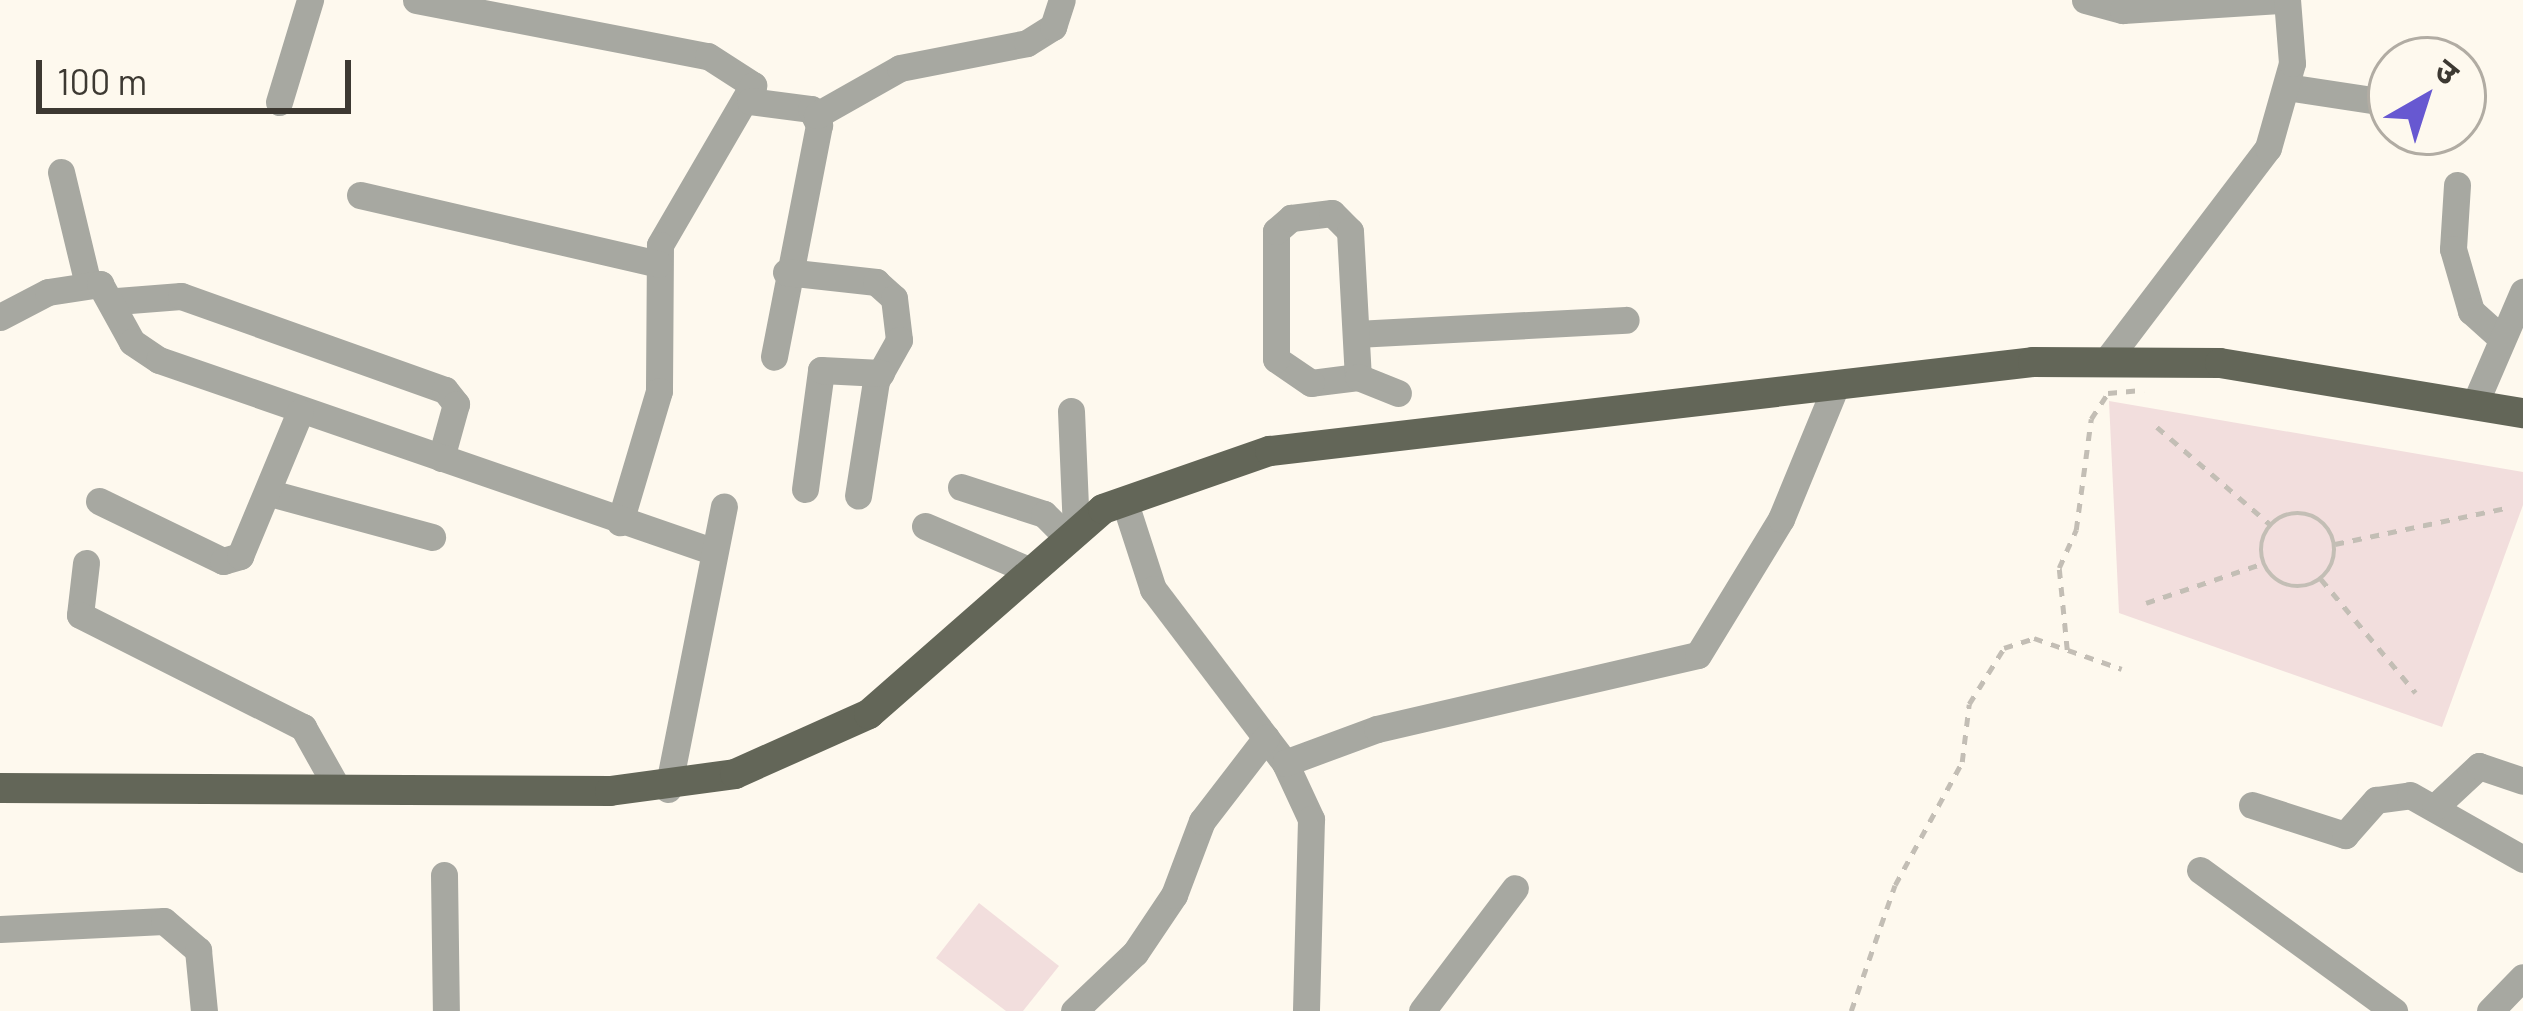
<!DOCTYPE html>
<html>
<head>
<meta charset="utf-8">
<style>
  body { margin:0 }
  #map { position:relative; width:2523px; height:1011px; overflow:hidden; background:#fef9ee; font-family:Barlow,"Noto Sans Devanagari",sans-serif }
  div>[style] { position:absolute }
  .green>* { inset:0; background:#f2dedd }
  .path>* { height:4.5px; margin-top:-2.25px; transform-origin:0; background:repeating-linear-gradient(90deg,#c3beb5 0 9px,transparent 0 18px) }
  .path>.ring { margin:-2.25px; padding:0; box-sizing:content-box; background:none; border:4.5px solid #c3beb5; border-radius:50% }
  .minor>* { height:27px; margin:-13.5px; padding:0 13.5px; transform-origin:13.5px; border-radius:13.5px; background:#a7a8a1 }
  .major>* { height:30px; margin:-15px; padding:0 15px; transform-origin:15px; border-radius:15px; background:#636658 }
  span { translate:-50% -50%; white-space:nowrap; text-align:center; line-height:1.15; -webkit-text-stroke:10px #fef9ee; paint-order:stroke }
  .north { position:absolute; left:2367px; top:36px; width:120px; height:120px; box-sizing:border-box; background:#fef9ee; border:3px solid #b1aca3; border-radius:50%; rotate:39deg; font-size:33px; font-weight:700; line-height:48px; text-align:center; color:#3d3932 }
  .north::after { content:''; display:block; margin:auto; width:42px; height:54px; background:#6758d1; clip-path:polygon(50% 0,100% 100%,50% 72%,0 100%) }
  .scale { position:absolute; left:36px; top:60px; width:315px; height:54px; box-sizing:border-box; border:6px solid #3d3932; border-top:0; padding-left:15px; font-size:36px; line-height:42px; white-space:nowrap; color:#3d3932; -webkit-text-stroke:9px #fef9ee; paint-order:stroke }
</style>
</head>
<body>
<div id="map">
  <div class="green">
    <div style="clip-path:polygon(2109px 401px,2523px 472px,2523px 505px,2442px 727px,2119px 613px)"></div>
    <div style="clip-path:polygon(979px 903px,1059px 966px,1023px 1011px,1006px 1011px,936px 958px)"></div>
  </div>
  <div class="path">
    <div style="left:2157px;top:427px;width:150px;rotate:40.7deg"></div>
    <div class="ring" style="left:2261px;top:513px;width:69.5px;height:69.5px"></div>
    <div style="left:2335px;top:544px;width:175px;rotate:-11.9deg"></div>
    <div style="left:2321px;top:579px;width:148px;rotate:50.2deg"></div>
    <div style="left:2146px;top:603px;width:125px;rotate:-18.7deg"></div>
    <div style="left:2067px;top:650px;width:82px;rotate:-95.6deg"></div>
    <div style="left:2059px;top:568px;width:42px;rotate:-65.9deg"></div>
    <div style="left:2076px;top:530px;width:112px;rotate:-82.3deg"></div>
    <div style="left:2091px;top:419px;width:31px;rotate:-57deg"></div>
    <div style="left:2108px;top:393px;width:36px;rotate:-5deg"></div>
    <div style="left:1851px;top:1011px;width:133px;rotate:-70.8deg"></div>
    <div style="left:1895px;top:885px;width:140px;rotate:-61.4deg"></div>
    <div style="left:1962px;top:762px;width:58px;rotate:-83.1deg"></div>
    <div style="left:1969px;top:704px;width:66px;rotate:-58deg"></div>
    <div style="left:2004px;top:648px;width:32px;rotate:-18deg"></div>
    <div style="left:2034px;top:638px;width:93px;rotate:19.4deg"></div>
  </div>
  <div class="minor">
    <div style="left:416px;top:0;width:297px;rotate:10.9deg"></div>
    <div style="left:708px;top:56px;width:54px;rotate:32.8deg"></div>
    <div style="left:753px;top:85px;width:185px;rotate:120.2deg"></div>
    <div style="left:660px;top:245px;width:146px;rotate:90.4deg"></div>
    <div style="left:659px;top:391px;width:137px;rotate:106.6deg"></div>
    <div style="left:2085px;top:0;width:39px;rotate:15deg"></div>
    <div style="left:2123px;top:10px;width:157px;rotate:-3.6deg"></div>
    <div style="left:2287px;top:87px;width:105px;rotate:8.7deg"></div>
    <div style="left:750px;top:101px;width:62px;rotate:7.5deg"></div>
    <div style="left:811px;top:109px;width:18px;rotate:63deg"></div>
    <div style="left:819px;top:125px;width:236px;rotate:101deg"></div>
    <div style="left:279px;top:102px;width:107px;rotate:-73.1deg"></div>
    <div style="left:817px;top:115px;width:95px;rotate:-29.5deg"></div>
    <div style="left:900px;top:68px;width:129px;rotate:-11.1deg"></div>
    <div style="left:1027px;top:43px;width:31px;rotate:-32deg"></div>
    <div style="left:1053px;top:27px;width:28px;rotate:-72deg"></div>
    <div style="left:61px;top:172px;width:111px;rotate:76.5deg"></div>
    <div style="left:2457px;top:185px;width:64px;rotate:93.6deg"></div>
    <div style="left:2453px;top:249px;width:65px;rotate:73.8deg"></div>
    <div style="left:2471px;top:311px;width:40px;rotate:42deg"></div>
    <div style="left:360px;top:195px;width:306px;rotate:13deg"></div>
    <div style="left:786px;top:272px;width:91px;rotate:6.3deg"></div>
    <div style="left:876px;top:282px;width:24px;rotate:42deg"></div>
    <div style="left:894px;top:298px;width:42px;rotate:83.2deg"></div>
    <div style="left:899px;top:340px;width:47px;rotate:119.3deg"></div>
    <div style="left:876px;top:381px;width:116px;rotate:98.9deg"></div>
    <div style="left:117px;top:301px;width:64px;rotate:-4.5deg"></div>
    <div style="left:181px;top:296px;width:280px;rotate:19.6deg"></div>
    <div style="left:445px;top:390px;width:18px;rotate:52deg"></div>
    <div style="left:456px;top:404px;width:56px;rotate:105.5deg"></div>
    <div style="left:0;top:317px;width:54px;rotate:-27.5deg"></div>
    <div style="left:48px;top:292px;width:53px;rotate:-8.7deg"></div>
    <div style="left:100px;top:284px;width:66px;rotate:61.1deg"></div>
    <div style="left:132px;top:342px;width:32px;rotate:34deg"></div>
    <div style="left:159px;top:360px;width:585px;rotate:19.05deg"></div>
    <div style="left:1356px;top:334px;width:270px;rotate:-3deg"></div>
    <div style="left:2107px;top:360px;width:266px;rotate:-52.8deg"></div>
    <div style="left:2268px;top:148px;width:88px;rotate:-74.2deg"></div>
    <div style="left:2292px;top:63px;width:63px;rotate:-94.5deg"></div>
    <div style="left:1358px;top:377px;width:47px;rotate:172.7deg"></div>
    <div style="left:1311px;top:383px;width:42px;rotate:-145.6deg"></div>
    <div style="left:1276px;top:359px;width:128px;rotate:-90deg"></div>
    <div style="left:1276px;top:231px;width:20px;rotate:-41deg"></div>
    <div style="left:1291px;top:218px;width:41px;rotate:-7deg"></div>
    <div style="left:1332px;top:213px;width:25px;rotate:45deg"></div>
    <div style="left:1350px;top:231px;width:146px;rotate:86.9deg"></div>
    <div style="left:1358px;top:377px;width:43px;rotate:21.8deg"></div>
    <div style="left:2476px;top:401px;width:119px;rotate:-66.7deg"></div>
    <div style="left:1071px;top:411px;width:118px;rotate:87.6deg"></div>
    <div style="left:961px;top:487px;width:87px;rotate:18deg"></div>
    <div style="left:1044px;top:514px;width:31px;rotate:45deg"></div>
    <div style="left:805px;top:489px;width:120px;rotate:-82.3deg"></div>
    <div style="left:821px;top:370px;width:60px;rotate:2.9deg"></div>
    <div style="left:270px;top:493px;width:168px;rotate:15.2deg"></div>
    <div style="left:1124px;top:500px;width:94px;rotate:72deg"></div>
    <div style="left:1153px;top:589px;width:218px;rotate:52.8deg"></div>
    <div style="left:1285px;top:763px;width:62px;rotate:65.1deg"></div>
    <div style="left:1311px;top:819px;width:192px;rotate:91.5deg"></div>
    <div style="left:99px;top:501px;width:138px;rotate:25.8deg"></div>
    <div style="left:223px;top:561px;width:18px;rotate:-16deg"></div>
    <div style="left:240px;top:556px;width:156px;rotate:-67.4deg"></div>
    <div style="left:925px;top:526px;width:108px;rotate:23deg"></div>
    <div style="left:86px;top:563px;width:52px;rotate:96.6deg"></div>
    <div style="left:80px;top:615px;width:250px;rotate:26.7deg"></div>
    <div style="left:303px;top:727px;width:65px;rotate:60.7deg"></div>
    <div style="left:1285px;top:763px;width:98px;rotate:-20.3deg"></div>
    <div style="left:1377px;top:729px;width:329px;rotate:-13deg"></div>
    <div style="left:1698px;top:655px;width:159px;rotate:-58.6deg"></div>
    <div style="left:1781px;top:519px;width:142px;rotate:-67.6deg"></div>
    <div style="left:668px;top:789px;width:288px;rotate:-78.8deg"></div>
    <div style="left:2252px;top:805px;width:98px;rotate:17.9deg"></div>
    <div style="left:2345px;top:835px;width:47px;rotate:-48.5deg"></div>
    <div style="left:2376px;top:800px;width:34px;rotate:-8deg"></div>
    <div style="left:2410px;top:795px;width:130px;rotate:29.5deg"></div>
    <div style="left:2435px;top:807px;width:60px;rotate:-43deg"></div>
    <div style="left:2479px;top:766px;width:46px;rotate:18.8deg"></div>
    <div style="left:2200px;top:870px;width:240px;rotate:36deg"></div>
    <div style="left:444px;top:875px;width:136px;rotate:89.2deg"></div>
    <div style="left:0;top:929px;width:164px;rotate:-2.8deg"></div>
    <div style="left:164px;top:921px;width:45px;rotate:40.5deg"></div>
    <div style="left:198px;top:950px;width:61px;rotate:84.4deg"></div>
    <div style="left:1074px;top:1011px;width:84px;rotate:-43.6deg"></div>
    <div style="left:1135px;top:953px;width:70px;rotate:-56.1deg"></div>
    <div style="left:1174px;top:895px;width:79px;rotate:-69.3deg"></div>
    <div style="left:1202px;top:821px;width:105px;rotate:-52.4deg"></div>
    <div style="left:1422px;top:1011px;width:154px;rotate:-52.9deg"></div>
    <div style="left:2490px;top:1011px;width:47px;rotate:-45.9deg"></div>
  </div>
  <div class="major">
    <div style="left:0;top:788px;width:610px;rotate:0.28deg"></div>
    <div style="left:610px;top:791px;width:126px;rotate:-7.7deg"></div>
    <div style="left:735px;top:774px;width:147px;rotate:-24.1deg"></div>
    <div style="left:869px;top:714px;width:311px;rotate:-41.2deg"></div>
    <div style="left:1103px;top:509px;width:177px;rotate:-19.2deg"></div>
    <div style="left:1270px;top:451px;width:768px;rotate:-6.65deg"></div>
    <div style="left:2033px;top:362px;width:187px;rotate:0.3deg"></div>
    <div style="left:2220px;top:363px;width:307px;rotate:9.4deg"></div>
  </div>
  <div class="north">उ</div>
  <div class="scale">100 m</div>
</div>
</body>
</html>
